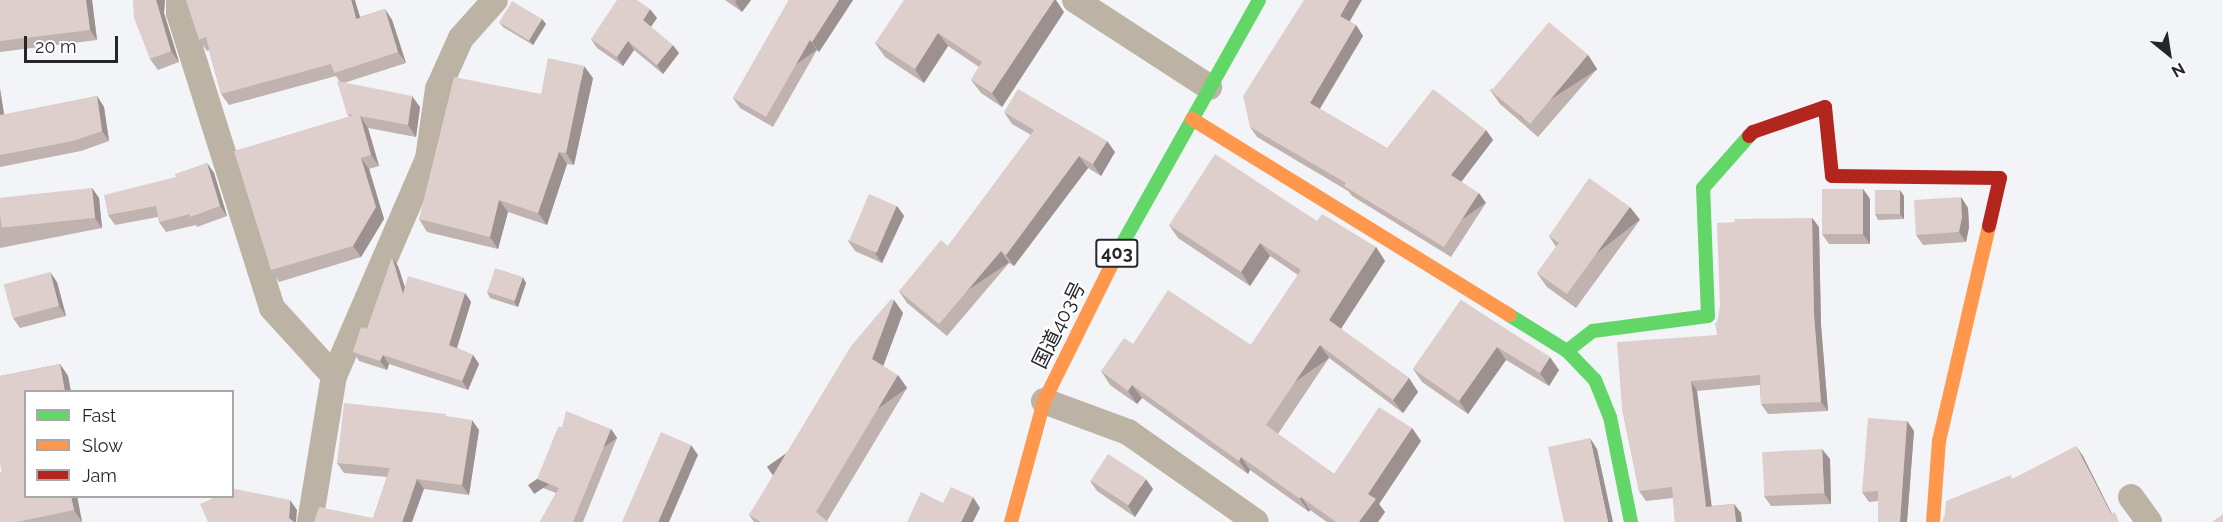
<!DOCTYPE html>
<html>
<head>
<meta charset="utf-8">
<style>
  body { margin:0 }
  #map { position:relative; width:2223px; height:522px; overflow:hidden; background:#f2f4f8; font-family:Raleway,"Noto Sans JP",sans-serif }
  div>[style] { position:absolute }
  .street>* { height:26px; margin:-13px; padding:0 13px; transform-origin:13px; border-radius:13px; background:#bcb3a4 }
  .fast>* { height:14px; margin:-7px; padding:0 7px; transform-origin:7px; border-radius:7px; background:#63d668 }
  .slow>* { height:14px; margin:-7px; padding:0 7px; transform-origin:7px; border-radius:7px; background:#ff974d }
  .jam>* { height:14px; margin:-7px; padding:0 7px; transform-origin:7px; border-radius:7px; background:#b3261e }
  .wall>* { inset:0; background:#c0b2af }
  .shaded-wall>* { inset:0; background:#9c918f; transform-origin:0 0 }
  .building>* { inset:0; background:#dfcfcc; transform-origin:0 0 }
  span { translate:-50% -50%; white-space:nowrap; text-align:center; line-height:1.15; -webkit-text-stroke:4.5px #fff; paint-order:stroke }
  .shield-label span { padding:2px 4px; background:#fff; border:2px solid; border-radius:4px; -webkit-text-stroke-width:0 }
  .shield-label { font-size:18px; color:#252629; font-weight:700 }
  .street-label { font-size:20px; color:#252629 }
  .legend { position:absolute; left:24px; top:390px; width:210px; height:108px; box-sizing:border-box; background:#fff; border:2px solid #a8a8a9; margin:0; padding:8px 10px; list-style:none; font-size:18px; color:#252629 }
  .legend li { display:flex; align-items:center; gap:12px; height:30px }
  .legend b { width:30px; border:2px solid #a8a8a9 }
  .north { position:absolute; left:2139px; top:24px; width:60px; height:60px; -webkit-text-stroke:4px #fff; paint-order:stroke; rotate:150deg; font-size:16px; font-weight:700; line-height:24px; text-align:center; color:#252629 }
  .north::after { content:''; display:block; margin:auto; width:21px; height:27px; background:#252629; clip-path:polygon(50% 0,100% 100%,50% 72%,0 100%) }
  .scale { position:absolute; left:24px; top:36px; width:94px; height:27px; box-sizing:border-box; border:3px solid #252629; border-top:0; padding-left:8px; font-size:18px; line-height:21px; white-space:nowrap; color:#252629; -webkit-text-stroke:4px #fff; paint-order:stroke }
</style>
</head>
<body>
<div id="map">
  <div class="street">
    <div style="left:179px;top:0;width:13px;rotate:90deg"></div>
    <div style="left:179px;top:13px;width:309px;rotate:72.5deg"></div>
    <div style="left:272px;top:308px;width:92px;rotate:47.6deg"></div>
    <div style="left:1075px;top:0;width:160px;rotate:33deg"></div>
    <div style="left:1044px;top:401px;width:90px;rotate:20.3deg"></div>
    <div style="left:1128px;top:432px;width:156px;rotate:35.1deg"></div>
    <div style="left:2131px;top:497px;width:31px;rotate:54deg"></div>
    <div style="left:310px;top:522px;width:148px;rotate:-80.7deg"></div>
    <div style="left:334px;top:376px;width:236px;rotate:-66.6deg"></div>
    <div style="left:428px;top:159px;width:71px;rotate:-81.9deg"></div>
    <div style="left:438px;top:89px;width:56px;rotate:-65.7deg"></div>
    <div style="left:461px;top:38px;width:51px;rotate:-48.2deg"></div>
  </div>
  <div class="fast">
    <div style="left:1120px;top:248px;width:284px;rotate:-60.7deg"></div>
    <div style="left:1509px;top:315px;width:68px;rotate:31.8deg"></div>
    <div style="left:1567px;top:351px;width:40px;rotate:46deg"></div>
    <div style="left:1595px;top:380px;width:40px;rotate:68deg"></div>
    <div style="left:1610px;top:417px;width:107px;rotate:78.7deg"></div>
    <div style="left:1567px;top:351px;width:33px;rotate:-38deg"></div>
    <div style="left:1593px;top:331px;width:116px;rotate:-7.4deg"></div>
    <div style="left:1708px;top:316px;width:128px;rotate:-92.2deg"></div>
    <div style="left:1703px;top:188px;width:69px;rotate:-48.5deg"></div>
  </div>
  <div class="slow">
    <div style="left:1192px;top:119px;width:373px;rotate:31.7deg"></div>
    <div style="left:1011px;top:522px;width:125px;rotate:-74.7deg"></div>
    <div style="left:1044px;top:401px;width:171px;rotate:-63.6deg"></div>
    <div style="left:1933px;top:522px;width:81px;rotate:-85.8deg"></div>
    <div style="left:1939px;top:441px;width:221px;rotate:-76.9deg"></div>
  </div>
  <div class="jam">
    <div style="left:1749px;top:136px;width:6px;rotate:-45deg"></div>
    <div style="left:1753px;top:132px;width:76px;rotate:-19.1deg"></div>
    <div style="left:1825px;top:107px;width:69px;rotate:84.2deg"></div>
    <div style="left:1832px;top:176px;width:168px;rotate:0.7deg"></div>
    <div style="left:2000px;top:178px;width:49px;rotate:102.9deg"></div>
  </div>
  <div class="wall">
    <div style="clip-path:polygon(0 0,92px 0,97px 40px,0 52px)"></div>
    <div style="clip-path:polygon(133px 0,165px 0,164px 13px,179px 62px,158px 70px,150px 59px)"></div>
    <div style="clip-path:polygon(186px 0,360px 17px,385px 9px,392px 20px,406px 63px,344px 83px,420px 107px,416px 137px,368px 128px,379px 166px,369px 169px,384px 219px,361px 257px,279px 282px,271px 270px,349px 116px,347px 114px,340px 82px,336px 76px,229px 105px,221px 94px,209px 50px,207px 51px,199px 40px)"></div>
    <div style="clip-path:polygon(725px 0,751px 0,742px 12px)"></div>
    <div style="clip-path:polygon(789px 0,853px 0,819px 52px,817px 50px,773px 127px,740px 108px,733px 98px)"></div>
    <div style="clip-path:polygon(1064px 12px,1002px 107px,981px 93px,971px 80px,979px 67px,948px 46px,924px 83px,885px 57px,875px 43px)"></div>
    <div style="clip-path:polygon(657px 18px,651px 27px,679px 53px,663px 74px,634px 50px,623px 66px,597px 48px,591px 39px)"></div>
    <div style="clip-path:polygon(542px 19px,546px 24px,533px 45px,503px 27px,499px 22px)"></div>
    <div style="clip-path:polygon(1349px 21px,1356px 25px,1363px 36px,1320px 109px,1387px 148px,1486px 130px,1493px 140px,1461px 182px,1486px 203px,1451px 257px,1352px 196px,1348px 191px,1257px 137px,1250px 127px)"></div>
    <div style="clip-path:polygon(1588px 55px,1597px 69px,1538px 137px,1500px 104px,1490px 90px)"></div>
    <div style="clip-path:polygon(593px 78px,574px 165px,567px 164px,547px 225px,508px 212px,498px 249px,427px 232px,419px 219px,541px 94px)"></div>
    <div style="clip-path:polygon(0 89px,4px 115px,97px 96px,104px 107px,109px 141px,81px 151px,0 167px)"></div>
    <div style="clip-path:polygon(1004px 112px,1115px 152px,1101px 176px,1088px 168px,1014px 266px,1009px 263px,947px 336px,907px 303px,899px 291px,948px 246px,1031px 135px,1012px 124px)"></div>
    <div style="clip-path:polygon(207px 163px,214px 173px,227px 216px,197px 227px,196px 225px,166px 232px,159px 222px,158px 217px,115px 225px,108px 215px,176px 177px)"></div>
    <div style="clip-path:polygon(92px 188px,99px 198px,102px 228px,0 248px,0 205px)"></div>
    <div style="clip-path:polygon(1863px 189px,1870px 199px,1870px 244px,1829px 244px,1822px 234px)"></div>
    <div style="clip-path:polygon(1904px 196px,1904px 219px,1878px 220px,1875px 214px)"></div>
    <div style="clip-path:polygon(1961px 197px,1968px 208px,1969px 227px,1966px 242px,1923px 245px,1916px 235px)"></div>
    <div style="clip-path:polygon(897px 206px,904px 216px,882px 263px,855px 251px,848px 241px)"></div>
    <div style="clip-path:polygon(1812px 218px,1819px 227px,1821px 325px,1828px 411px,1768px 414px,1761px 404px,1760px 385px,1697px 391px,1711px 506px,1734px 504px,1741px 513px,1742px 522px,1675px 522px,1673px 498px,1646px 501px,1639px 491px,1622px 408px,1717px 335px,1717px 322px)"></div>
    <div style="clip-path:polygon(1640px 220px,1576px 308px,1547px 287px,1537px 273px,1556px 247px,1549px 236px)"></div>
    <div style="clip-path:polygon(1317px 221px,1376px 247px,1385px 261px,1341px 329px,1409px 378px,1418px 392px,1403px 413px,1329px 358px,1278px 434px,1334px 474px,1412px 428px,1421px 441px,1379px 504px,1385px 512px,1378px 522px,1327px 522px,1310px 510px,1309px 512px,1250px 470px,1248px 474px,1142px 398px,1137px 404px,1110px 385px,1101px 371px,1133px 344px,1251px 345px,1298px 275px,1270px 256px,1250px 286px,1178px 238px,1169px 225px)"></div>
    <div style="clip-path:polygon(398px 266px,405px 288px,465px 293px,471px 302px,457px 348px,473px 355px,479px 364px,468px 390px,389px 364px,387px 370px,359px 361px,353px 352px,367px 329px)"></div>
    <div style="clip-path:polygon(57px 282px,66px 316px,20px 328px,13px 318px)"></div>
    <div style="clip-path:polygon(526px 283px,518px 307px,490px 298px,487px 292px)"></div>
    <div style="clip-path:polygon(894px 300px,903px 313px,883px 366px,907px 388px,827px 521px,828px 522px,754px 522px,749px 515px)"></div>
    <div style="clip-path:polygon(1461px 300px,1559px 370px,1549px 386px,1506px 360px,1468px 414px,1422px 382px,1413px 369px)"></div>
    <div style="clip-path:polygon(60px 364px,68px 376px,71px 392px,26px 392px,26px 496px,77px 496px,82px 522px,0 522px,0 472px,2px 472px,0 462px,0 376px)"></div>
    <div style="clip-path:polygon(448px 417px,479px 430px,469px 495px,424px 489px,373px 518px,387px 477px,344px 473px,337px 463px)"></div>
    <div style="clip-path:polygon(1907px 421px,1914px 431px,1907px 522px,1878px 522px,1878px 501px,1869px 502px,1862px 492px)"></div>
    <div style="clip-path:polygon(611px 429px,617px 438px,583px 522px,540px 522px,556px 493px,543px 488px,537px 479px)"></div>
    <div style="clip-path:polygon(1830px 459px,1831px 504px,1771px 506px,1764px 496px)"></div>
    <div style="clip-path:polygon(1090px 481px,1153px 489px,1135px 517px,1097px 491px)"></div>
  </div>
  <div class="shaded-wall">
    <div style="clip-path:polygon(86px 0,92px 0,97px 40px,90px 30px)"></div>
    <div style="clip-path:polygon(156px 0,165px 0,164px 13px,179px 62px,171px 51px)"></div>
    <div style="clip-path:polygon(351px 0,355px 0,364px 30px,356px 19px)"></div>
    <div style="clip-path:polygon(737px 0,751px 0,742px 12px,735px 2px)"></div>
    <div style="clip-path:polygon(839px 0,853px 0,819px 52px,812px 42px)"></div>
    <div style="clip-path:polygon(1054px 0,1056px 0,1064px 12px,1002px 107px,992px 93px)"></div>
    <div style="clip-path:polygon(1349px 0,1362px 0,1347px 26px,1340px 16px)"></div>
    <div style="clip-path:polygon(385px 9px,392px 20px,406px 63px,398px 52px)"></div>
    <div style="clip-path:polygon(650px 9px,657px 18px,649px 29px,643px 20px)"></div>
    <div style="clip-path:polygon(542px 19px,546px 24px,533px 45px,529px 40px)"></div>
    <div style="clip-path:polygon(1356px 25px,1363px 36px,1317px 113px,1310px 103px)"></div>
    <div style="clip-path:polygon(938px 33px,948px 46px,924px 83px,915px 69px)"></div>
    <div style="left:810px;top:40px;width:12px;height:89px;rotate:55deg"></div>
    <div style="clip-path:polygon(628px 41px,634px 50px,623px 66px,617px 57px)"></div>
    <div style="clip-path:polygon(673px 45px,679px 53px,663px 74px,657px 65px)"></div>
    <div style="left:1588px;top:55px;width:17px;height:90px;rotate:57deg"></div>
    <div style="clip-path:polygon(584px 66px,593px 78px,574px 165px,566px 153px)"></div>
    <div style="clip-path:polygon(0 89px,6px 126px,0 117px)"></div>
    <div style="clip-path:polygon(97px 96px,104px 107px,109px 141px,102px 131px)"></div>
    <div style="clip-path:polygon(412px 96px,420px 107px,416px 137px,408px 125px)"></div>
    <div style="clip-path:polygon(360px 116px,368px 128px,379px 166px,371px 155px)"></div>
    <div style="clip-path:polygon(1486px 130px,1493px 140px,1458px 186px,1451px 175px)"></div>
    <div style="clip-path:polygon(1107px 141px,1115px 152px,1101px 176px,1093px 164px)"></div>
    <div style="clip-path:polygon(559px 152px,567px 164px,547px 225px,538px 213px)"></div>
    <div style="clip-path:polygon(1079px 156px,1088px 168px,1014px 266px,1006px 255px)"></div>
    <div style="clip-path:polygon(361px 158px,369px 169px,384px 219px,361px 257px,353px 246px)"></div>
    <div style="clip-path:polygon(207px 163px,214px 173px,227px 216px,220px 206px)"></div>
    <div style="clip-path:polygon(92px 188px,99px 198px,102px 228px,95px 218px)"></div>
    <div style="clip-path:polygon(1863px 189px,1870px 199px,1870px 244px,1863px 234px)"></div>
    <div style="clip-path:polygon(1900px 190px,1904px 196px,1904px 219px,1900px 214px)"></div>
    <div style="left:1479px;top:193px;width:12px;height:64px;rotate:55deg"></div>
    <div style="clip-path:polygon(1961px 197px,1968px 208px,1969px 227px,1966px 242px,1959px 232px)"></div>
    <div style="clip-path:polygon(499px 200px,508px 212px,498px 249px,490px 237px)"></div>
    <div style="clip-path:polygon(897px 206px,904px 216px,882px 263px,875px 253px)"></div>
    <div style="left:1630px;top:207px;width:16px;height:107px;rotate:52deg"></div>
    <div style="clip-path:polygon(1812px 218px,1819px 227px,1821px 325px,1828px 411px,1821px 402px,1814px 315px)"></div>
    <div style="clip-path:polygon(1260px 243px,1270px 256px,1250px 286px,1241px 272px)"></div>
    <div style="clip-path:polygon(1376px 247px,1385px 261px,1338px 333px,1329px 320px)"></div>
    <div style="left:1001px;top:251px;width:14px;height:96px;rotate:56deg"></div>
    <div style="clip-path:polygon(392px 257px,398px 266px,410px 303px,403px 294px)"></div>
    <div style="clip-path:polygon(50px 272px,57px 282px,66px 316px,59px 306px)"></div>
    <div style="clip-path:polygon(523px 277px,526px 283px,518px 307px,514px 302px)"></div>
    <div style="clip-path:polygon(465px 293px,471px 302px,455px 354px,449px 345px)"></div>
    <div style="clip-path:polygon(894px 300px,903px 313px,881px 372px,872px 359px)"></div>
    <div style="left:1320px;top:345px;width:16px;height:97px;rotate:55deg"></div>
    <div style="clip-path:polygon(1497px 347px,1506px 360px,1468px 414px,1459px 401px)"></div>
    <div style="clip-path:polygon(383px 355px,389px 364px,387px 370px,380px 361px)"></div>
    <div style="clip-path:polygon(473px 355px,479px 364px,468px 390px,462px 381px)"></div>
    <div style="clip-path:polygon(1550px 357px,1559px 370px,1549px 386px,1540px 373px)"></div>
    <div style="clip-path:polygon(60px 364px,68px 376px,71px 392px,65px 392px)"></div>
    <div style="left:898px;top:375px;width:16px;height:160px;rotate:55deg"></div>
    <div style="clip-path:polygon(1409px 378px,1418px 392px,1403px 413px,1393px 400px)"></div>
    <div style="clip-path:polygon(1691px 381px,1697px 391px,1713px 516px,1706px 507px)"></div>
    <div style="clip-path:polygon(1132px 385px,1142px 398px,1137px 404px,1128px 391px)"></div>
    <div style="clip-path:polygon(472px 420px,479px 430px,469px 495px,462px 485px)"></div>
    <div style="clip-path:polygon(1907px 421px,1914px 431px,1907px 522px,1900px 522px)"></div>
    <div style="clip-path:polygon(1412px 428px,1421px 441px,1379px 504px,1385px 512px,1378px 522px,1359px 522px,1368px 494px)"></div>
    <div style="left:611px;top:429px;width:11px;height:100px;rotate:56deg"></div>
    <div style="clip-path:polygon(1590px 438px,1597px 449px,1613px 522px,1608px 522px)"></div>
    <div style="clip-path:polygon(691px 445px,698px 455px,669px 522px,658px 522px)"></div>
    <div style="clip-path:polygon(2076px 446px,2083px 456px,2116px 522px,2111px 514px)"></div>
    <div style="clip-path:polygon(1822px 449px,1830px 459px,1831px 504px,1824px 493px)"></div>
    <div style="clip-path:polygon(1241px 457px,1250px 470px,1248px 474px,1239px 461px)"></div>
    <div style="clip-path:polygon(417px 479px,424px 489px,412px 522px,402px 522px)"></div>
    <div style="clip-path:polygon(1146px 479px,1153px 489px,1135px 517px,1128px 506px)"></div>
    <div style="clip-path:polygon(71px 496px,77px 496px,82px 522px,74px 510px)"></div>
    <div style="clip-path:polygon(973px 497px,980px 508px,973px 522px,961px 522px)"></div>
    <div style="left:1301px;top:497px;width:16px;height:2px;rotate:55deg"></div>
    <div style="clip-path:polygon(290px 500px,297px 510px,296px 522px,292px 522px,289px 518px)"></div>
    <div style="clip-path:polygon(1734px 504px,1741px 513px,1742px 522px,1736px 522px)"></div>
  </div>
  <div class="building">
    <div style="clip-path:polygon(0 0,86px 0,90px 30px,0 41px)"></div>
    <div style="clip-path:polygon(133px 0,156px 0,171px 51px,150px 59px,134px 18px)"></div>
    <div style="clip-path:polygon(186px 0,351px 0,356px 19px,385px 9px,398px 52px,334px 73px,331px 64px,221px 94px,206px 37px,199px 40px)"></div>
    <div style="clip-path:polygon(617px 0,637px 0,650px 9px,643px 20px,673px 45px,657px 65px,628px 41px,617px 57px,591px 39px)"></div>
    <div style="clip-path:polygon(789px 0,839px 0,812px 42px,810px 40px,766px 117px,733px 98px)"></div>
    <div style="clip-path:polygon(904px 0,1054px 0,992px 93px,971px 80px,982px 62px,938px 33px,915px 69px,875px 43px)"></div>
    <div style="clip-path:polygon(1304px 0,1349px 0,1340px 16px,1356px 25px,1310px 103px,1387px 148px,1433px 89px,1486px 130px,1451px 175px,1479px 193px,1444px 247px,1344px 186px,1346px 183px,1250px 127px,1243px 96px)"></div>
    <div style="left:512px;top:1px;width:35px;height:25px;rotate:31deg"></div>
    <div style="left:1549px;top:22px;width:51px;height:90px;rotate:40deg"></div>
    <div style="clip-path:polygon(548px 58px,584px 66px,566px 153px,559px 152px,538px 213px,499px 200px,490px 237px,419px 219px,454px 77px,541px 94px)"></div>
    <div style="clip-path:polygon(337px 81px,412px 96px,408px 125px,360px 116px,371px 155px,361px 158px,376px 207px,353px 246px,271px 270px,234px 151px,354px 115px,347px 114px)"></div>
    <div style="clip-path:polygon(1018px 89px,1107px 141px,1093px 164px,1079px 156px,1006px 255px,1001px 251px,939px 324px,899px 291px,941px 240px,948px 246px,1034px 130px,1004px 112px)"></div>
    <div style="clip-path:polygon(97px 96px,102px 131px,73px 141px,0 155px,0 115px)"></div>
    <div style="clip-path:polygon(1215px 154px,1317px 221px,1322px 214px,1376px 247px,1329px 320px,1409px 378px,1393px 400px,1320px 345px,1266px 425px,1334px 474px,1379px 407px,1412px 428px,1368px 494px,1376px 499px,1359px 522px,1336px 522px,1301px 497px,1300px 499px,1241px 457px,1239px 461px,1132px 385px,1128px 391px,1101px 371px,1124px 338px,1133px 344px,1168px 290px,1251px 345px,1301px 270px,1260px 243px,1241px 272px,1169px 225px)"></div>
    <div style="clip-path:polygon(207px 163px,220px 206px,190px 217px,190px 214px,159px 222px,156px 206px,108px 215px,104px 195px,176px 177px,175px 174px)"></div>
    <div style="clip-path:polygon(1589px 178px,1630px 207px,1567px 294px,1537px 273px,1559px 243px,1549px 236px)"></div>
    <div style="left:92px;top:188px;width:30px;height:94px;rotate:84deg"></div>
    <div style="left:1822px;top:189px;width:41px;height:45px"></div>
    <div style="left:1875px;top:190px;width:25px;height:24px"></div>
    <div style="left:869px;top:194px;width:30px;height:51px;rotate:23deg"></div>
    <div style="clip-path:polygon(1961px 197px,1962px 217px,1959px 232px,1916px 235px,1914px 200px)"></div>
    <div style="clip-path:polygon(1812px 218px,1814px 315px,1821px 402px,1761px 404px,1760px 375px,1691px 381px,1706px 507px,1734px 504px,1736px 522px,1675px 522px,1672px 487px,1639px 491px,1622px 408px,1617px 342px,1717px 335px,1715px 323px,1717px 322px,1720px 306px,1717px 223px,1735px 222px,1734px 219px)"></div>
    <div style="clip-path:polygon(392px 257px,403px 294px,408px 276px,465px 293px,449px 345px,473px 355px,462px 381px,383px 355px,380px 361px,353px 352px,361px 327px,367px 329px)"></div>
    <div style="left:495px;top:268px;width:29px;height:25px;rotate:18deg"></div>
    <div style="left:50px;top:272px;width:35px;height:48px;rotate:75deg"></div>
    <div style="clip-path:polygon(891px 299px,894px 300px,872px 359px,898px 375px,816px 512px,828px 522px,761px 522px,749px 515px,851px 346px)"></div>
    <div style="clip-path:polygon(1461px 300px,1550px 357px,1540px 373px,1497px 347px,1459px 401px,1413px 369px)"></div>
    <div style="clip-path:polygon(60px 364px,65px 392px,26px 392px,26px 496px,71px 496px,74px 510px,17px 522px,0 522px,0 472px,2px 472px,0 462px,0 376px)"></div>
    <div style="clip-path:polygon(344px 403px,446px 414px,446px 416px,472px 420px,462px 485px,417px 479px,402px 522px,314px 522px,319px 507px,373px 518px,390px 468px,337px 463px)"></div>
    <div style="clip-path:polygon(566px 411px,611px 429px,573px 522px,540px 522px,559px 488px,537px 479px,558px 427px,562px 427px)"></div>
    <div style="clip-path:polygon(1868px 418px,1907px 421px,1900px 522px,1878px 522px,1878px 491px,1862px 492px)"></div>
    <div style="clip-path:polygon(661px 432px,691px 445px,658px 522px,622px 522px)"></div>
    <div style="left:1590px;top:438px;width:86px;height:43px;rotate:78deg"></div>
    <div style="clip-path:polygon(2076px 446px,2111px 514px,2115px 512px,2119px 522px,1942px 522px,1945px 514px,1946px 501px,2011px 475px,2012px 479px)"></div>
    <div style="left:1822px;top:449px;width:44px;height:60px;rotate:87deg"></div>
    <div style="left:1108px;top:454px;width:45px;height:32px;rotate:33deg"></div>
    <div style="clip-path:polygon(951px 487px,973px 497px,961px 522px,907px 522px,921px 492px,943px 503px)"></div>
    <div style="clip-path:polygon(235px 489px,290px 500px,289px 518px,294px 522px,208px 522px,200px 504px,218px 496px,232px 496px,232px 490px)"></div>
    <div style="clip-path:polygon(2223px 514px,2223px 522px,2212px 522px)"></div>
  </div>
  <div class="shield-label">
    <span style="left:1117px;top:253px">403</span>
  </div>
  <div class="street-label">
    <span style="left:1059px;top:325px;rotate:-64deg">国道403号</span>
  </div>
  <ul class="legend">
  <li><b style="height:8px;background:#63d668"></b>Fast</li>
  <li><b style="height:8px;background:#ff974d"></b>Slow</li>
  <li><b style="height:8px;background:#b3261e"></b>Jam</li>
  </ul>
  <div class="north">N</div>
  <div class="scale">20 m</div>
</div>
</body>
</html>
